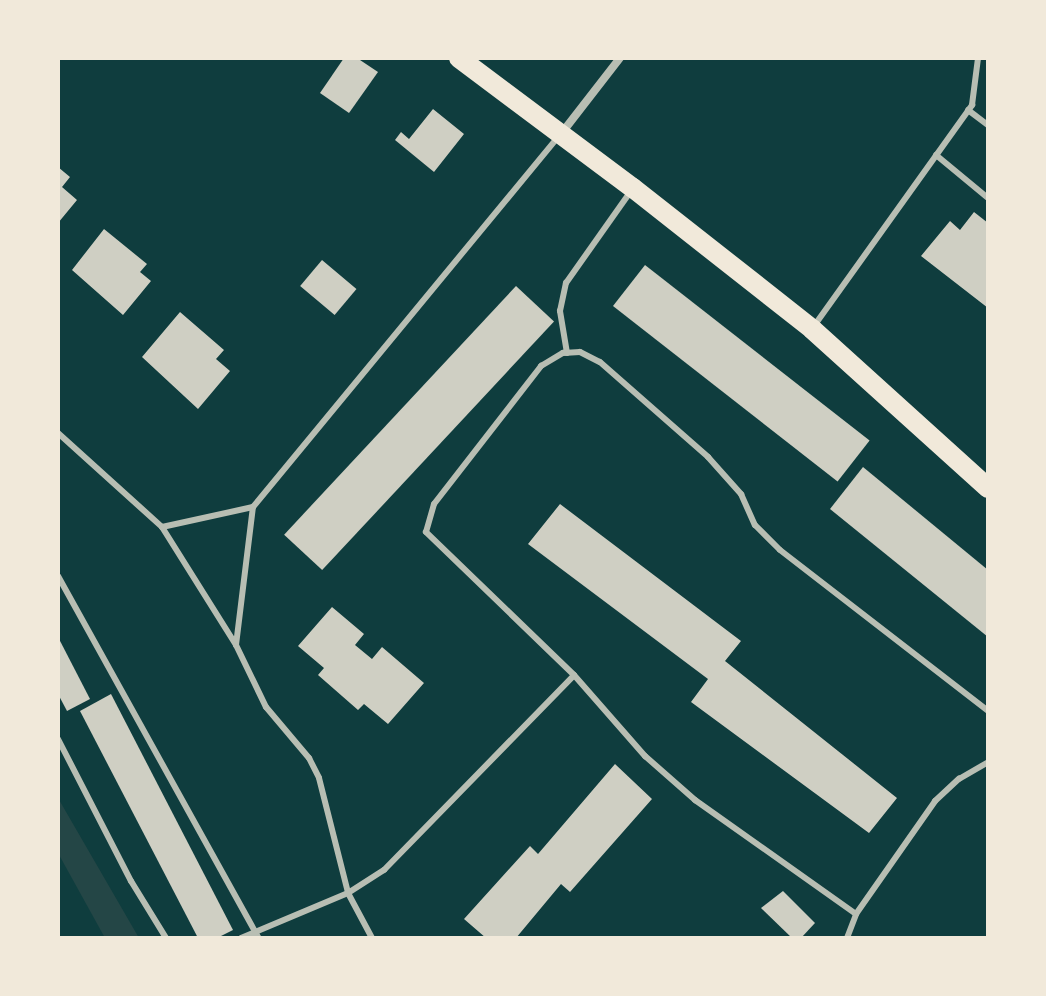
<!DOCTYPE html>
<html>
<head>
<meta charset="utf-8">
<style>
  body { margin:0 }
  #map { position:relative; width:1046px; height:996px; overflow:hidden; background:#0f3d3e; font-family:"Alegreya Sans",sans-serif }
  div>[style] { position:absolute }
  .green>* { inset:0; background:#244646 }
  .building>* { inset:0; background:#cfcfc3; transform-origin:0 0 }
  .service>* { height:6px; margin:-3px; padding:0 3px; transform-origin:3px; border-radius:3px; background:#b8beb3 }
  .minor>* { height:8px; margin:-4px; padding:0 4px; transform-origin:4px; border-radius:4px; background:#b8beb3 }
  .primary>* { height:20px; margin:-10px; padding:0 10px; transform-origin:10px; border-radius:10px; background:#f1e9da }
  span { translate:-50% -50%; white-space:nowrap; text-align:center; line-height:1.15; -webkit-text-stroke:7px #f1e9da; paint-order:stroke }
  .frame { position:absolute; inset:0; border:60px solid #f1e9da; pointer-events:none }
</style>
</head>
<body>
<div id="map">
  <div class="green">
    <div style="clip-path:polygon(58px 798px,139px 938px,105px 938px,58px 853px)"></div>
  </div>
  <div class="building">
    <div style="clip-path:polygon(344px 58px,357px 58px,378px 72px,349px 113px,320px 93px)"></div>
    <div style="clip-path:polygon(433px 109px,464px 134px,434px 172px,395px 140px,401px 132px,409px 139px)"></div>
    <div style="clip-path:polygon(58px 167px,70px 177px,62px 187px,77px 200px,58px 223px)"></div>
    <div style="clip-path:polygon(974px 212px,988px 223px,988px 308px,921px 256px,950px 221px,960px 230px)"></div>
    <div style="clip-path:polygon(104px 229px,147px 264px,140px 272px,151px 281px,123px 315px,72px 270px)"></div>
    <div style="left:322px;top:260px;width:45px;height:34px;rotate:40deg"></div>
    <div style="left:645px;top:265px;width:285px;height:52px;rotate:38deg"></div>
    <div style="left:516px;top:286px;width:52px;height:340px;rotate:43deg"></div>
    <div style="clip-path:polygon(180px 312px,224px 350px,216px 359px,230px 371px,198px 409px,142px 357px)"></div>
    <div style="clip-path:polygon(863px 467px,988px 570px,988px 637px,830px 509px)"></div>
    <div style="clip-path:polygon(560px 504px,741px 641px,725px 661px,897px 798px,869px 833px,691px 702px,708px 679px,528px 544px)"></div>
    <div style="clip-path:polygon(332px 607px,364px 634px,355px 645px,372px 659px,382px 647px,424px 683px,388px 724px,364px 704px,358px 710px,318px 675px,324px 668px,298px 646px)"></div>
    <div style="clip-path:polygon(58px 637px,90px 699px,67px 711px,58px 694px)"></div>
    <div style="clip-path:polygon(111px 694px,233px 930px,217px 938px,198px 938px,80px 711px)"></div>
    <div style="clip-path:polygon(615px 764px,652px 799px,570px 892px,561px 884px,516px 938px,486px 938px,464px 919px,530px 846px,538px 854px)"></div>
    <div style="clip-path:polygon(783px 891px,815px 923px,801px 938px,792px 938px,761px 908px)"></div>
  </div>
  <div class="service">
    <div style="left:968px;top:110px;width:25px;rotate:37deg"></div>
    <div style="left:936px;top:155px;width:67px;rotate:39.6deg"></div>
    <div style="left:814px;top:326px;width:272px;rotate:-54.4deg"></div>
    <div style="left:972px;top:105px;width:47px;rotate:-82.7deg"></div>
    <div style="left:567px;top:353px;width:43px;rotate:-99.5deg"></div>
    <div style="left:560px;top:311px;width:29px;rotate:-78deg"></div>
    <div style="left:566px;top:283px;width:113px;rotate:-54.8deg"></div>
    <div style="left:58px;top:433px;width:140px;rotate:42.1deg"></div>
    <div style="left:162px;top:527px;width:139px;rotate:57.9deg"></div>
    <div style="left:236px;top:645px;width:69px;rotate:64.2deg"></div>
    <div style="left:266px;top:707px;width:67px;rotate:49.9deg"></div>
    <div style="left:309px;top:758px;width:22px;rotate:63deg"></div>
    <div style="left:319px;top:778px;width:119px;rotate:75.8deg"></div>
    <div style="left:348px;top:893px;width:51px;rotate:61.9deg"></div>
    <div style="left:162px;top:527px;width:93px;rotate:-12.4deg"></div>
    <div style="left:58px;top:576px;width:414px;rotate:61deg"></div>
    <div style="left:236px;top:645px;width:139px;rotate:-83deg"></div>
    <div style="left:253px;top:507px;width:481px;rotate:-50.5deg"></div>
    <div style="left:574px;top:675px;width:206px;rotate:-136deg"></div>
    <div style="left:426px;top:532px;width:29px;rotate:-74deg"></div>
    <div style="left:434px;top:504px;width:175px;rotate:-52.2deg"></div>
    <div style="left:541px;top:366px;width:26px;rotate:-31deg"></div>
    <div style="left:563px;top:353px;width:17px;rotate:-3deg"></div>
    <div style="left:580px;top:352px;width:22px;rotate:27deg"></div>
    <div style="left:600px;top:362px;width:144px;rotate:41.3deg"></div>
    <div style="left:708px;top:457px;width:50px;rotate:48.3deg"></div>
    <div style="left:741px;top:494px;width:34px;rotate:66deg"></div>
    <div style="left:755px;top:525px;width:35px;rotate:45deg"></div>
    <div style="left:780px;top:550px;width:263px;rotate:37.7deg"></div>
    <div style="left:58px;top:739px;width:160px;rotate:62.8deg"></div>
    <div style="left:131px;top:881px;width:67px;rotate:58.4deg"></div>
    <div style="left:241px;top:938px;width:116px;rotate:-22.8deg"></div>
    <div style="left:348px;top:893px;width:43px;rotate:-32.6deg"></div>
    <div style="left:384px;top:870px;width:272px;rotate:-45.7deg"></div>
    <div style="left:574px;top:675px;width:108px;rotate:48.8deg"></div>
    <div style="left:645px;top:756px;width:67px;rotate:41.3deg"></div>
    <div style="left:695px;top:800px;width:197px;rotate:35.3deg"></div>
    <div style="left:847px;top:938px;width:26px;rotate:-69deg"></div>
    <div style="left:856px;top:914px;width:138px;rotate:-55deg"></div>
    <div style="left:935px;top:801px;width:33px;rotate:-43deg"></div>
    <div style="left:959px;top:779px;width:34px;rotate:-30deg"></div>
  </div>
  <div class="minor">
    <div style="left:561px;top:134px;width:96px;rotate:-52.2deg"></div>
  </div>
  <div class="primary">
    <div style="left:459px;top:58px;width:217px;rotate:36.8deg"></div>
    <div style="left:633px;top:188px;width:228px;rotate:38.2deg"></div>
    <div style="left:812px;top:329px;width:237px;rotate:42.1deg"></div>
  </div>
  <div class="frame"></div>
</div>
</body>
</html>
